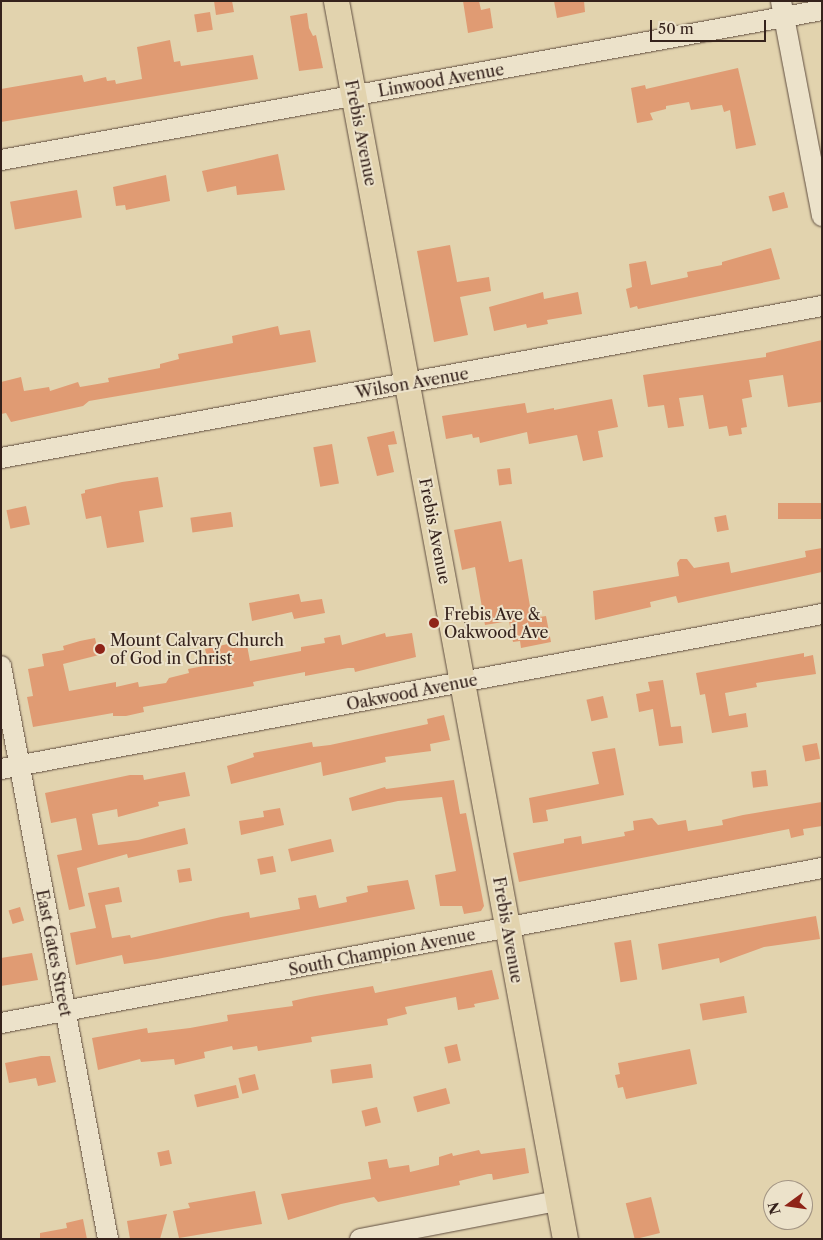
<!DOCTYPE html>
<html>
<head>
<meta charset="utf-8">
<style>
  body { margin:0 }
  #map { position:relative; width:823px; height:1240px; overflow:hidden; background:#e2d3ae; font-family:"Libre Caslon Text",serif }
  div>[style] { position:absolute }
  .building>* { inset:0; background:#e09b73; transform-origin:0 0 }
  .roads { filter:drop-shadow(0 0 1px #604e40) drop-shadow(0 0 1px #604e40) }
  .minor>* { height:20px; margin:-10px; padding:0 10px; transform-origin:10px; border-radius:10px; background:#ece2ca }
  .major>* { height:25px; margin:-12.5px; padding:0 12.5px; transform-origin:12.5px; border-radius:12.5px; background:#e2d3ae }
  .dots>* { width:14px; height:14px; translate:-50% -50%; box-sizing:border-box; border:2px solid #ece2ca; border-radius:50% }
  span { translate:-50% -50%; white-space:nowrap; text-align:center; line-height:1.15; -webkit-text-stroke:4px #ece2ca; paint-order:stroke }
  .street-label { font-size:16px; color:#35221c }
  .poi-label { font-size:16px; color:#35221c }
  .left { translate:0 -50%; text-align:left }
  .frame { position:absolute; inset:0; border:2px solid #35221c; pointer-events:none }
  .north { position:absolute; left:763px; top:1180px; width:50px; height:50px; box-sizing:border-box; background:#ece2ca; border:1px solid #a39584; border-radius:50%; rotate:256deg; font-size:14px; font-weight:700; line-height:20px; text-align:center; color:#35221c }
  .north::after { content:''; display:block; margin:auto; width:18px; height:22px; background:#8f2418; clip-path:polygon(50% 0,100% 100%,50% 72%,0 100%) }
  .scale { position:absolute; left:650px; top:20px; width:116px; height:22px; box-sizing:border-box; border:2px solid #35221c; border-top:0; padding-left:6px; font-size:15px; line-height:18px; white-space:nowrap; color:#35221c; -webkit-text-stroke:4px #ece2ca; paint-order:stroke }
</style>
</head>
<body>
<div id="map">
  <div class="building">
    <i style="clip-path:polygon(214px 1px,232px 1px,234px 12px,216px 15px)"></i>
    <i style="clip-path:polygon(463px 1px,479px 1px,481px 10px,490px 8px,493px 28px,468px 33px)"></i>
    <i style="clip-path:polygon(554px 1px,584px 1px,585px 12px,557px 18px)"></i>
    <i style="left:210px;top:12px;width:18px;height:16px;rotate:81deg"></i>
    <i style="clip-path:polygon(307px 13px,309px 28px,313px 36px,316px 35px,323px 68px,299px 71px,290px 16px)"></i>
    <i style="clip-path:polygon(170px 40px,174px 62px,180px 61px,181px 66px,253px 55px,258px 79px,1px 122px,1px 89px,82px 75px,84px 82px,106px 77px,107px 81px,115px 80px,116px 84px,142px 79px,137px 47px)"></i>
    <i style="clip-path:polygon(738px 68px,756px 145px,736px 149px,730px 110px,724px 112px,722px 105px,691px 110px,689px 102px,666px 106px,666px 109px,650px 113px,653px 120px,637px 123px,631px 88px,645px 85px,646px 89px)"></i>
    <i style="clip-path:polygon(278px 154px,285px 190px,237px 195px,236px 186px,207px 192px,202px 171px)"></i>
    <i style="clip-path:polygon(166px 175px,170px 201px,126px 210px,125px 205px,116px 206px,113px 187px)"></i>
    <i style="left:77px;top:190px;width:28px;height:68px;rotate:80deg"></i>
    <i style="left:784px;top:192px;width:16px;height:16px;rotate:75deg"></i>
    <i style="clip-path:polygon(450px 245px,457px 282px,489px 277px,491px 291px,460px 297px,468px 335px,434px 342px,417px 251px)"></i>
    <i style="clip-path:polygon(771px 248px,780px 279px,638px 309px,637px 306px,630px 308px,626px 289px,632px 287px,629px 264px,646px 261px,651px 285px,688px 277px,687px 272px,722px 265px,722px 262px)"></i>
    <i style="clip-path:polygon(543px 292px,544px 299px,578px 292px,582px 314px,547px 320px,548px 324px,527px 328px,526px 324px,494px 331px,489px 307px)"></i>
    <i style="clip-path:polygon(278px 326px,280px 335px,310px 330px,316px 362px,89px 401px,83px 406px,11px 422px,6px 413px,1px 414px,1px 382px,21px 377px,24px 391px,49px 387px,50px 391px,78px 382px,80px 387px,109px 382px,108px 378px,160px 368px,160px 364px,179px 359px,178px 354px,233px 343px,232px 336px)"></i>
    <i style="clip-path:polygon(822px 340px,822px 402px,788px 407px,783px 375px,749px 380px,752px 397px,742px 399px,747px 427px,741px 428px,742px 434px,729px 436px,727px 426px,709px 429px,703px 395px,679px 398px,684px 426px,668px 428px,664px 405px,648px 407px,643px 375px,766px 357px,766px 353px)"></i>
    <i style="clip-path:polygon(612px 399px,618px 427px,598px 431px,603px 457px,583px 461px,577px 435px,529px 444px,527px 432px,480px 443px,479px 437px,473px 438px,472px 434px,446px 439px,442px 416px,525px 403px,527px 413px,554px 408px,554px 410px)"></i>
    <i style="clip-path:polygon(394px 431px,397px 444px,388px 445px,394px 472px,377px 476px,367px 437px)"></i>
    <i style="left:332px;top:444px;width:40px;height:19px;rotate:80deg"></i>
    <i style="left:510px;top:468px;width:16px;height:13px;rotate:83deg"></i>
    <i style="clip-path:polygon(158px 477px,163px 507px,139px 511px,144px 542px,107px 548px,101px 516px,86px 519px,81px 494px,85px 493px,85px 490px,122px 482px)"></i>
    <i style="left:822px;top:503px;width:16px;height:44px;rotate:90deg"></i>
    <i style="left:26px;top:506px;width:19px;height:20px;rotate:78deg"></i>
    <i style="left:231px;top:512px;width:15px;height:41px;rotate:82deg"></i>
    <i style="left:726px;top:515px;width:15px;height:12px;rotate:79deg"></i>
    <i style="clip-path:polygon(501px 521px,509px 562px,522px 559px,532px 618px,546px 616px,551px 642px,521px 648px,520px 641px,513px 642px,509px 621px,485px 625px,475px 567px,462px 570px,454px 530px)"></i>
    <i style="clip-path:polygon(822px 548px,822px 572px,678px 603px,676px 596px,650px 602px,651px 607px,595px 620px,593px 591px,679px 576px,677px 563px,680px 559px,687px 559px,694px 568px,729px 562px,731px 573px,806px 557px,805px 551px)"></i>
    <i style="clip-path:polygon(299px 594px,301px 602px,322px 599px,325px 613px,294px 619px,292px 612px,252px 621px,249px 603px)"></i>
    <i style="clip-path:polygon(385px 633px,386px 637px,412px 633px,416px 657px,355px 672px,354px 668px,348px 668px,305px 676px,305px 672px,253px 682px,254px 686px,143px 707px,144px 712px,126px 716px,113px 716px,113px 713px,33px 727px,27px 697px,33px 696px,28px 669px,44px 666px,42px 654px,64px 650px,63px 646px,80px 641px,95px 638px,99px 655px,63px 664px,69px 691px,116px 682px,116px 687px,138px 682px,139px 687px,166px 683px,169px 678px,189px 673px,188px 669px,209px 665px,205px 649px,246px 640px,250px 661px,301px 651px,301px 647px,325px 643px,324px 638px,340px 635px,342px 645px)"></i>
    <i style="clip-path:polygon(804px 653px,804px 657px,813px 655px,816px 674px,756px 683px,757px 687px,725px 693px,729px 716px,746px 713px,748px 727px,712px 733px,705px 694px,700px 695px,696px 673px)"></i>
    <i style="clip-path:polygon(663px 680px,671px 727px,681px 726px,683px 743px,659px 746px,653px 709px,639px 712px,636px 694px,650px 691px,648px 682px)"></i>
    <i style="left:603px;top:696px;width:22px;height:17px;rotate:77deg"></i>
    <i style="clip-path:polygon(444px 715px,450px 740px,430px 744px,431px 751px,385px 757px,386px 762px,323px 776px,321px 762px,231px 784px,227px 766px,254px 757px,253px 753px,312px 742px,313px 747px,330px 745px,428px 724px,427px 719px)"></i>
    <i style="left:817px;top:743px;width:16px;height:15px;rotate:79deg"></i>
    <i style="clip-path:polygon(615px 748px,624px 795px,546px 810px,548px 821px,533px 823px,529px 798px,599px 784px,592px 752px)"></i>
    <i style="left:766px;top:770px;width:16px;height:15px;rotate:83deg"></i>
    <i style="clip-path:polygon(185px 772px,190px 796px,158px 802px,159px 806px,118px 817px,117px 809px,92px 814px,98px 845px,138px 840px,185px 828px,188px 844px,128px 858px,127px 854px,77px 868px,85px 906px,69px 910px,57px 855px,82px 850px,76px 818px,51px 823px,45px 793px,130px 775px,143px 775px,144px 780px)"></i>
    <i style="clip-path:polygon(454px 780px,460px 814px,466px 813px,484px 906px,481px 911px,464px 914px,462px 906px,440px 906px,435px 875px,456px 871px,442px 797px,398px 801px,352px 811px,349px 798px,385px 787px,386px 789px)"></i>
    <i style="clip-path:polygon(822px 802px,822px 826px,803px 829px,804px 835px,791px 838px,789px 829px,519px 882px,513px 853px,564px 843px,564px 839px,581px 836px,582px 844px,625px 836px,624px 832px,634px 830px,633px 821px,652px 818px,658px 825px,686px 820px,688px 831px,723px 825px,722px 820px,743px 815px)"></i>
    <i style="clip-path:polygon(280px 808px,284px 825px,241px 835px,239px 821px,264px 817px,263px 811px)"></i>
    <i style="left:331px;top:839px;width:13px;height:44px;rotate:77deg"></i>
    <i style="left:273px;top:856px;width:16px;height:16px;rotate:79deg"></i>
    <i style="left:190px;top:868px;width:13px;height:13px;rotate:81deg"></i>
    <i style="clip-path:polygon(408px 880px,415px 909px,157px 959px,124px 964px,122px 955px,76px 965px,70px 933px,96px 928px,88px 893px,119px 887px,122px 902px,105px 905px,112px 938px,130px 935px,131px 938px,221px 917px,249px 912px,250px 918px,300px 909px,298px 898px,316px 895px,319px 908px,347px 902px,346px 897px,368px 892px,367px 886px)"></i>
    <i style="left:20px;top:907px;width:14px;height:12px;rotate:73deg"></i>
    <i style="clip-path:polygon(816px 916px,820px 939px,764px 947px,720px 963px,719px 958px,662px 970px,658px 944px)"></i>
    <i style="left:631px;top:940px;width:40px;height:17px;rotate:81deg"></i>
    <i style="clip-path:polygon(32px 953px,38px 980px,1px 986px,1px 958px)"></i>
    <i style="clip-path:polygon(492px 970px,499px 999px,474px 1004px,475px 1007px,458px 1010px,456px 997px,405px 1007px,407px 1014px,387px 1019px,388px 1025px,311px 1037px,312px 1042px,258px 1051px,257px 1046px,233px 1050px,232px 1046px,204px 1052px,205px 1058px,175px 1065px,174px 1059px,141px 1062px,140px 1059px,98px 1070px,92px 1038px,147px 1028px,148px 1033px,190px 1028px,228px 1021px,227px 1015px,293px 1006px,292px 1001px,310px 997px,373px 986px,375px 993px)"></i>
    <i style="left:744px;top:996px;width:17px;height:45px;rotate:80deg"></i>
    <i style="left:457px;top:1044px;width:17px;height:13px;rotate:77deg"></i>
    <i style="clip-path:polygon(690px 1049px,697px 1084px,626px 1099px,623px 1087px,618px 1088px,615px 1075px,620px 1074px,618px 1063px)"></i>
    <i style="clip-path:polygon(41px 1056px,50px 1056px,56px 1082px,38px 1086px,36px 1078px,9px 1083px,5px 1063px)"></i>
    <i style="left:371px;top:1064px;width:14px;height:41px;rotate:82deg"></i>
    <i style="left:255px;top:1074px;width:16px;height:17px;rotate:76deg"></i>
    <i style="left:236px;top:1085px;width:13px;height:43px;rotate:77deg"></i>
    <i style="left:446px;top:1088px;width:16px;height:34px;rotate:75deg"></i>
    <i style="left:377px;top:1107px;width:16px;height:16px;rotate:76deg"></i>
    <i style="clip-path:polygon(525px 1148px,529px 1173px,493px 1180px,492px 1174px,488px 1174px,459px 1181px,460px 1185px,393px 1199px,378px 1202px,374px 1197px,341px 1204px,288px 1220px,281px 1194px,371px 1179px,368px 1162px,387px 1159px,389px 1168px,409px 1165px,410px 1172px,439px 1165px,439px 1157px,452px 1153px,453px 1156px,479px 1150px,481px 1154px)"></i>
    <i style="left:169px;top:1150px;width:14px;height:12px;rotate:78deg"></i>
    <i style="clip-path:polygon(255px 1191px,262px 1224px,179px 1238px,173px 1211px,190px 1208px,188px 1203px)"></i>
    <i style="left:651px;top:1197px;width:37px;height:26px;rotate:76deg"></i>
    <i style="clip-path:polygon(167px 1214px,160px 1239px,130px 1239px,127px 1221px)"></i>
    <i style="clip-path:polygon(83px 1219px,87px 1239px,40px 1239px,40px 1233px,67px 1228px,66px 1223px)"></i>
  </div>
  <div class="roads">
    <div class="minor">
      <i style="left:781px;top:1px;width:219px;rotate:79.2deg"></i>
      <i style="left:1px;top:160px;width:835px;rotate:-10.35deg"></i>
      <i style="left:1px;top:458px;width:835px;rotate:-10.49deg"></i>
      <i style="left:1px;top:666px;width:583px;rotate:79.42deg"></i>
      <i style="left:1px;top:769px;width:836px;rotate:-10.69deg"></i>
      <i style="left:1px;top:1023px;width:836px;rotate:-10.69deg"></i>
      <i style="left:360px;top:1239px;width:202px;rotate:-10.9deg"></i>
    </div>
    <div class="major">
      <i style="left:336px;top:1px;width:1259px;rotate:79.52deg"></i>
    </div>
  </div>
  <div class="dots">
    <i style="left:434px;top:623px;background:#8f2418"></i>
    <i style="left:100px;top:649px;background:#8f2418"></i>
  </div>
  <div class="street-label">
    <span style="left:441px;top:80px;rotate:-10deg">Linwood Avenue</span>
    <span style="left:361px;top:133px;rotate:79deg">Frebis Avenue</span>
    <span style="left:412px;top:383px;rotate:-10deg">Wilson Avenue</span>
    <span style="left:435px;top:531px;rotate:79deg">Frebis Avenue</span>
    <span style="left:412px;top:692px;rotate:-11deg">Oakwood Avenue</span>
    <span style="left:508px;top:930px;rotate:80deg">Frebis Avenue</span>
    <span style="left:382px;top:952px;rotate:-11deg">South Champion Avenue</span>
    <span style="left:54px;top:953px;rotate:79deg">East Gates Street</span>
  </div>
  <div class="poi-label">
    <span class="left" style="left:444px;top:623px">Frebis Ave &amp;<br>Oakwood Ave</span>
    <span class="left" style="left:110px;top:649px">Mount Calvary Church<br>of God in Christ</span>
  </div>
  <div class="frame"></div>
  <div class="north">N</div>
  <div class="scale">50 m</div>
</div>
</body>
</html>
